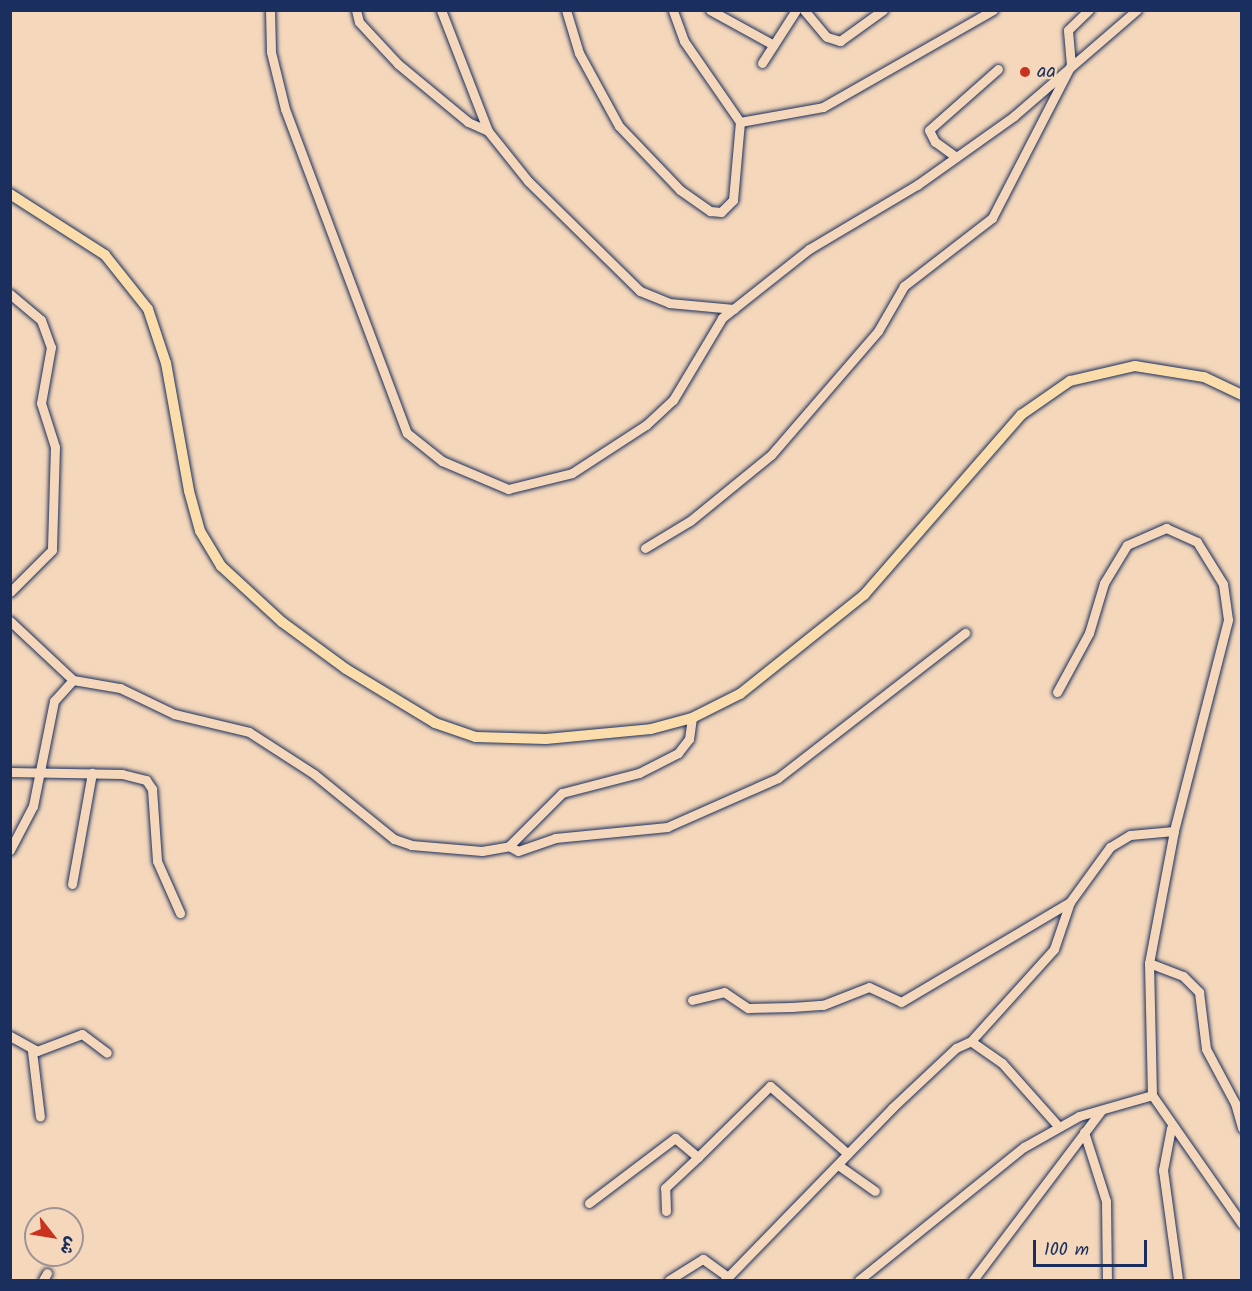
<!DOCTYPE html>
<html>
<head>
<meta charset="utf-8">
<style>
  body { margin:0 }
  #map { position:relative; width:1252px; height:1291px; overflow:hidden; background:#f5d8bb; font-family:Kalam,"Playpen Sans Arabic",sans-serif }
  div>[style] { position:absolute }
  .roads { filter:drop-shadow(0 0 2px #1b2f5e) drop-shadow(0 0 2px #1b2f5e) }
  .minor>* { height:9px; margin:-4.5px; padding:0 4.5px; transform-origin:4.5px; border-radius:4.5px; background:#f5d8bb }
  .major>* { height:10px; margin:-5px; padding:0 5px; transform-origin:5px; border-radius:5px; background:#fbddab }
  .dots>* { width:16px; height:16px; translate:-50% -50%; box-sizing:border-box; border:3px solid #f5d8bb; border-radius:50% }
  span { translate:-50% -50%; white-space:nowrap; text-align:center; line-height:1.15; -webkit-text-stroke:4.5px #f5d8bb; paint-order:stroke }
  .poi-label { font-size:20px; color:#1b2f5e }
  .left { translate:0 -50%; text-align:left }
  .frame { position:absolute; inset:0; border:12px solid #1b2f5e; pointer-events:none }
  .north { position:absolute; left:24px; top:1207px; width:60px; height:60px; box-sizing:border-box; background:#f5d8bb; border:2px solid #9e9496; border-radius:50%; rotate:121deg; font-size:16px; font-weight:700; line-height:24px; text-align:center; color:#1b2f5e }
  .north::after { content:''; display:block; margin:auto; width:21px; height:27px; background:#c8321e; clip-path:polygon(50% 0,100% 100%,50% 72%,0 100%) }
  .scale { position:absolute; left:1033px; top:1240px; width:114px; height:27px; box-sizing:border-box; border:3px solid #1b2f5e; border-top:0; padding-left:8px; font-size:18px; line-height:21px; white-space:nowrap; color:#1b2f5e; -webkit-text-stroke:4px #f5d8bb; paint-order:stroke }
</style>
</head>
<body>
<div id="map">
  <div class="roads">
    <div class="minor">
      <i style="left:270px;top:10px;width:42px;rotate:88.6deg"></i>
      <i style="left:271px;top:52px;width:59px;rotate:76.2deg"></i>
      <i style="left:285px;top:109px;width:346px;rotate:69.4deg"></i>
      <i style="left:407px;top:433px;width:45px;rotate:38.7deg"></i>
      <i style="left:442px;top:461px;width:72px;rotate:23deg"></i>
      <i style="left:508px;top:489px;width:66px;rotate:-14deg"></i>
      <i style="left:572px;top:473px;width:88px;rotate:-33deg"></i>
      <i style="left:646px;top:425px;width:37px;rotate:-43deg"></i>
      <i style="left:673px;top:400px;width:96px;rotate:-59.1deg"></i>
      <i style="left:722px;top:318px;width:111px;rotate:-38.4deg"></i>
      <i style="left:809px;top:249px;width:126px;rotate:-30.7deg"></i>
      <i style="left:917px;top:185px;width:119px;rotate:-35.4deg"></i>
      <i style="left:1014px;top:116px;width:162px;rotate:-40.8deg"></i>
      <i style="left:356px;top:10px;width:12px;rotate:76deg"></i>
      <i style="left:359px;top:22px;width:57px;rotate:47.1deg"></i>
      <i style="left:398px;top:64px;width:91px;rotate:39.6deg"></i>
      <i style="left:468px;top:122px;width:22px;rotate:24deg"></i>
      <i style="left:488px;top:131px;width:64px;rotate:51.3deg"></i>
      <i style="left:528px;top:181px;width:157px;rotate:44.5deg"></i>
      <i style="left:640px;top:291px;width:31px;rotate:22deg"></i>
      <i style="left:669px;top:303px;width:65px;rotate:5.3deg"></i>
      <i style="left:441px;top:10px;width:130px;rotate:68.8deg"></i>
      <i style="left:566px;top:10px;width:45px;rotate:73.2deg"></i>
      <i style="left:579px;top:53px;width:83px;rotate:61.3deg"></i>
      <i style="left:619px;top:126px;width:88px;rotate:46.4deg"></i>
      <i style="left:680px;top:190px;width:37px;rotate:35deg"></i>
      <i style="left:710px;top:211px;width:11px;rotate:5deg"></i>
      <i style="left:721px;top:212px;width:17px;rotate:-45deg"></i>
      <i style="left:733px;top:200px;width:78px;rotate:-84.9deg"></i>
      <i style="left:740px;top:122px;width:98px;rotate:-124.7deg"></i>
      <i style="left:684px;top:41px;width:33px;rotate:-110deg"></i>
      <i style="left:710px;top:10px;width:68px;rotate:28.8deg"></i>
      <i style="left:804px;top:10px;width:35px;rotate:50deg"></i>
      <i style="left:827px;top:37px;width:14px;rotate:17deg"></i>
      <i style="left:840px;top:41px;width:53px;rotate:-35.8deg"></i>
      <i style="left:762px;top:63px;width:63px;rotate:-57.3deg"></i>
      <i style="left:740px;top:122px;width:84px;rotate:-10.2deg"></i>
      <i style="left:823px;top:107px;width:196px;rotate:-29.7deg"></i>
      <i style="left:956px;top:157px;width:26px;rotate:-144deg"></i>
      <i style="left:935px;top:142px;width:13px;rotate:-117deg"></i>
      <i style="left:929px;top:130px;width:92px;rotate:-41.5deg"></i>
      <i style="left:10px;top:294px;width:40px;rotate:40deg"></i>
      <i style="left:41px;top:320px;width:29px;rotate:70deg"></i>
      <i style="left:51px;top:347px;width:57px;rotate:100.1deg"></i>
      <i style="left:41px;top:403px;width:46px;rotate:72.3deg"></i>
      <i style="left:55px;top:447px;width:103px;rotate:91.7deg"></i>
      <i style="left:52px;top:550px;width:59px;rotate:135deg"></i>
      <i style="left:645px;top:548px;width:52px;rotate:-31deg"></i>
      <i style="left:690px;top:521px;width:104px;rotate:-39.2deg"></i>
      <i style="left:771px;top:455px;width:164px;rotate:-49.2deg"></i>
      <i style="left:878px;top:331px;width:52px;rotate:-60deg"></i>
      <i style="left:904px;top:286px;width:111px;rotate:-37.7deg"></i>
      <i style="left:992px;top:218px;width:172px;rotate:-62.7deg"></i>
      <i style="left:1071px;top:65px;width:35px;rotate:-95deg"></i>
      <i style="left:1068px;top:30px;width:29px;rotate:-44deg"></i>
      <i style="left:10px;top:621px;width:86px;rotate:43.1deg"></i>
      <i style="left:73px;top:680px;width:48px;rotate:9.7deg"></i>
      <i style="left:120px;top:688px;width:60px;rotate:25.7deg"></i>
      <i style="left:174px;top:714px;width:77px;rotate:13.5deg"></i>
      <i style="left:249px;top:732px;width:77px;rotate:32.9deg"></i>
      <i style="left:314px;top:774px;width:103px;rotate:39.1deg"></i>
      <i style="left:394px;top:839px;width:18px;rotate:19deg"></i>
      <i style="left:411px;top:845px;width:71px;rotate:4.8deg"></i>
      <i style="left:482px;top:851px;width:27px;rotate:-10deg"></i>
      <i style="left:509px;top:846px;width:75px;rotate:-45deg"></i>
      <i style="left:562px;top:793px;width:80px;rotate:-14.6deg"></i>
      <i style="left:639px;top:773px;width:44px;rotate:-27.1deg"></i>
      <i style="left:678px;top:753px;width:18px;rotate:-52deg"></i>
      <i style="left:689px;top:739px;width:21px;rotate:-82deg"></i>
      <i style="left:1057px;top:692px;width:67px;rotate:-61.5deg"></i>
      <i style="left:1089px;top:633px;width:52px;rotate:-73.3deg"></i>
      <i style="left:1104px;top:583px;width:44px;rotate:-58.8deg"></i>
      <i style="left:1127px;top:545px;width:43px;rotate:-23.6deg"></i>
      <i style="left:1166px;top:528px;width:34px;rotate:24deg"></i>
      <i style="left:1197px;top:542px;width:49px;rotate:58.2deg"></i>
      <i style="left:1223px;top:584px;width:36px;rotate:82deg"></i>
      <i style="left:1228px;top:620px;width:218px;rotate:104.4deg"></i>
      <i style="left:10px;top:772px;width:112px;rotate:1deg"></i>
      <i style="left:122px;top:774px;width:25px;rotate:14deg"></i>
      <i style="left:146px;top:780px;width:11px;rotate:56deg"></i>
      <i style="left:152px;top:789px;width:72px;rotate:86deg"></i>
      <i style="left:157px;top:861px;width:57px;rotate:66.1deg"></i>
      <i style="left:509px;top:846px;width:10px;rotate:29deg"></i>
      <i style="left:518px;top:851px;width:39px;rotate:-19deg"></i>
      <i style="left:555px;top:838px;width:113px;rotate:-5.6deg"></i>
      <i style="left:667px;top:827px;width:121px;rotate:-23.8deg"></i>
      <i style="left:778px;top:778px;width:237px;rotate:-37.8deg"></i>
      <i style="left:10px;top:850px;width:50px;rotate:-62.4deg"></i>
      <i style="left:33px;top:806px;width:107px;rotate:-78.7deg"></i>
      <i style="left:54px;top:701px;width:28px;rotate:-48deg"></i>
      <i style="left:72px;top:884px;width:113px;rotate:-79.8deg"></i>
      <i style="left:692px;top:1000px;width:33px;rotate:-14deg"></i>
      <i style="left:724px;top:992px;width:29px;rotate:34deg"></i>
      <i style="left:748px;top:1008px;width:44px;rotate:-1.3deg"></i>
      <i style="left:792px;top:1007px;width:31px;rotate:-4deg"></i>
      <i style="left:823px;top:1005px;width:49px;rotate:-21.4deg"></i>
      <i style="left:869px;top:987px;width:35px;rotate:25deg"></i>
      <i style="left:901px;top:1002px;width:196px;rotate:-30.6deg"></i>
      <i style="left:10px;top:1036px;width:31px;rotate:29deg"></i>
      <i style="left:37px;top:1051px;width:48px;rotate:-20.7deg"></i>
      <i style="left:82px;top:1034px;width:31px;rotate:37deg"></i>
      <i style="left:32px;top:1051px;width:66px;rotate:83.1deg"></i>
      <i style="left:1152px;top:1095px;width:157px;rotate:55.1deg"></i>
      <i style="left:1059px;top:1127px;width:86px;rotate:-131.7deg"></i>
      <i style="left:1002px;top:1063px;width:38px;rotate:-145deg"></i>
      <i style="left:971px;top:1041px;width:124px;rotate:-47.9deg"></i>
      <i style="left:1054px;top:949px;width:50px;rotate:-71.2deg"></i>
      <i style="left:1070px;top:902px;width:68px;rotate:-54deg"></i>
      <i style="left:1110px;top:847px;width:23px;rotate:-31deg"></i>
      <i style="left:1130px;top:835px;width:44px;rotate:-5.2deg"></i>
      <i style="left:1174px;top:831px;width:134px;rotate:100.7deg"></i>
      <i style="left:1171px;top:1128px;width:43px;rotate:100.8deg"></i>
      <i style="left:1163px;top:1170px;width:111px;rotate:82.2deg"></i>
      <i style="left:1084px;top:1132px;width:72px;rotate:72.3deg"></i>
      <i style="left:1106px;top:1201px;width:79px;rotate:89.3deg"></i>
      <i style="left:838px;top:1165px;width:45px;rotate:35.1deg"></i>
      <i style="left:589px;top:1203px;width:108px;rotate:-37.1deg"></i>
      <i style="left:675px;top:1138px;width:30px;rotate:40deg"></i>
      <i style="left:698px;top:1157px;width:101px;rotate:-44.6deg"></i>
      <i style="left:770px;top:1086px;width:103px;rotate:41.1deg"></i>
      <i style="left:666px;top:1211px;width:23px;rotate:-92deg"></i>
      <i style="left:665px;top:1188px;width:45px;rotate:-43.2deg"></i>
      <i style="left:43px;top:1280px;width:8px;rotate:-60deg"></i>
      <i style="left:669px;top:1280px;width:40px;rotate:-32deg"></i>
      <i style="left:703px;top:1259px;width:31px;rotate:36deg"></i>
      <i style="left:725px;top:1280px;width:240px;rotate:-45.8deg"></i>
      <i style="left:892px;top:1108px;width:88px;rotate:-43.2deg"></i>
      <i style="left:956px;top:1048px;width:17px;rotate:-25deg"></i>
      <i style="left:859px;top:1280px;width:212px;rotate:-38.9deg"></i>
      <i style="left:1024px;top:1147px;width:63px;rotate:-29.4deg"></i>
      <i style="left:1079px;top:1116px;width:76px;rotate:-16deg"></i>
      <i style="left:1152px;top:1095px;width:132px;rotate:-91.3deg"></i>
      <i style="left:1149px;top:963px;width:36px;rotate:21deg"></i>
      <i style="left:1183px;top:976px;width:23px;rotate:45deg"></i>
      <i style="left:1199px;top:992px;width:57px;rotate:83deg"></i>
      <i style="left:1206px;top:1049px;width:61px;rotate:61.8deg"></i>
      <i style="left:1235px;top:1103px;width:26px;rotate:74deg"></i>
      <i style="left:973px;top:1280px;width:212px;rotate:-52.9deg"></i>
    </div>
    <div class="major">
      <i style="left:10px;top:194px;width:113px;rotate:32.7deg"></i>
      <i style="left:105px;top:255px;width:69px;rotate:51.5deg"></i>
      <i style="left:148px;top:309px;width:57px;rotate:71.6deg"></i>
      <i style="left:166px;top:363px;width:130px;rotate:79.8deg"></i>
      <i style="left:189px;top:491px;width:41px;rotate:74.6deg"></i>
      <i style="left:200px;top:531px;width:41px;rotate:59deg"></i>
      <i style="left:221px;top:566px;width:83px;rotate:42.6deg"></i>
      <i style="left:282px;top:622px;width:79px;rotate:36.3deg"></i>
      <i style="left:346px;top:669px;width:104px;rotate:31.2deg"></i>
      <i style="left:435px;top:723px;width:43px;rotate:18.9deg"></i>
      <i style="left:476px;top:737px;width:70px;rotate:1.6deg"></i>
      <i style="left:546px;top:739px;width:105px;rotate:-5.4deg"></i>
      <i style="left:651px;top:729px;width:42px;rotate:-15deg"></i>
      <i style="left:692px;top:718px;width:54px;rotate:-26.6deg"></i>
      <i style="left:740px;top:694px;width:159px;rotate:-38.6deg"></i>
      <i style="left:864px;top:595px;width:239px;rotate:-48.9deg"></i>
      <i style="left:1021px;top:415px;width:60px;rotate:-34.8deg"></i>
      <i style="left:1070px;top:381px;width:67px;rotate:-13deg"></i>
      <i style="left:1135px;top:366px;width:70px;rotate:9.1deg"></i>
      <i style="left:1204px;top:377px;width:42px;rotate:25.3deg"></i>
    </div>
  </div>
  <div class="dots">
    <i style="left:1025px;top:72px;background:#c8321e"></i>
  </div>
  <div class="poi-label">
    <span class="left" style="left:1037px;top:72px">aa</span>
  </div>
  <div class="frame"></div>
  <div class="north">ش</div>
  <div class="scale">100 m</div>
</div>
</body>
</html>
